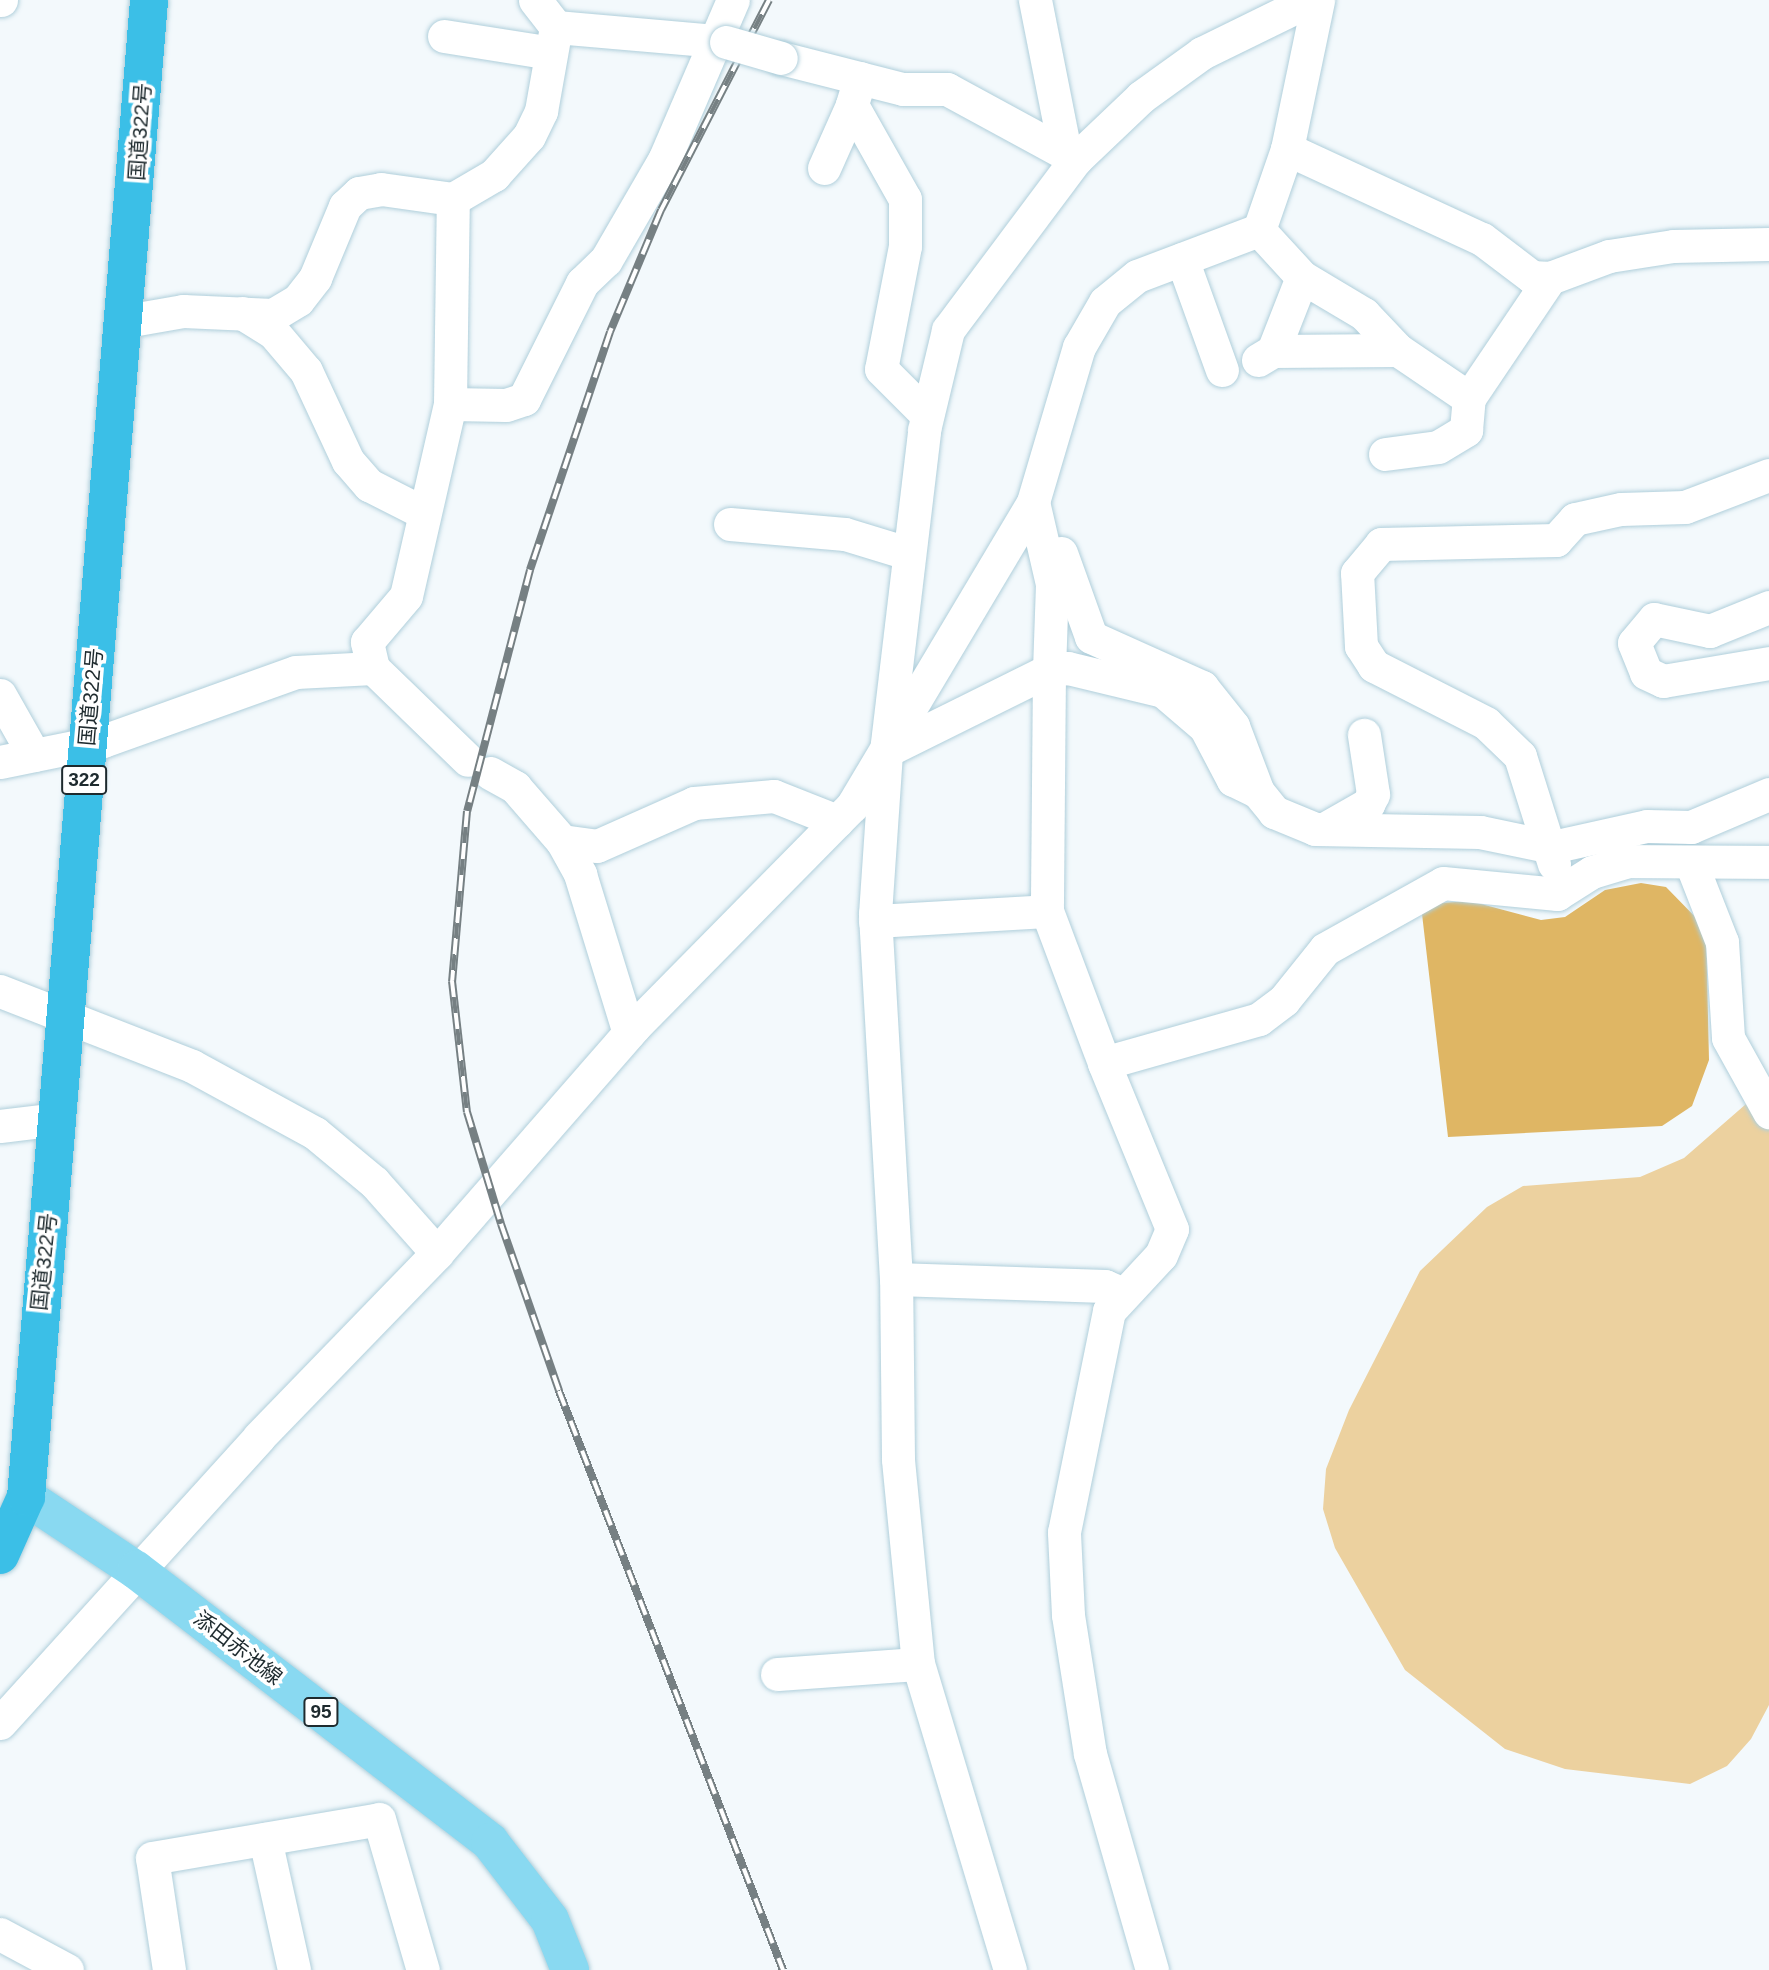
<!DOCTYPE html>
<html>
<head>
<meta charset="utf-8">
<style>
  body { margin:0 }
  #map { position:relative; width:1769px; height:1970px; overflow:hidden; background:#f3f9fc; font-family:Helvetica,"Noto Sans JP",sans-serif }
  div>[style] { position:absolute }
  .green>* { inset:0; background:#ecd19f }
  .water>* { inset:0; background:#dfb664 }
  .roads { filter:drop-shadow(0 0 2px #b0cfdb) drop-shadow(0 0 2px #b0cfdb) }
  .minor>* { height:33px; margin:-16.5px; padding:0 16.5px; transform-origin:16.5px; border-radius:16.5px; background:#fff }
  .major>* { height:38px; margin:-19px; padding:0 19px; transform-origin:19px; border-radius:19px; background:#89d9f1 }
  .highway>* { height:38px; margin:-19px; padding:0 19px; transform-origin:19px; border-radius:19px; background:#3bbfe7 }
  .rail>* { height:8px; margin-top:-4px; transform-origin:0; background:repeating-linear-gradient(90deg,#fff 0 16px,#768083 0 32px); box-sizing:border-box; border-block:2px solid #768083 }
  .bridges { filter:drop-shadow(0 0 2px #b0cfdb) drop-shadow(0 0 2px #b0cfdb) }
  .minor-bridge>* { height:33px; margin:-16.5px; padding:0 16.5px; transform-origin:16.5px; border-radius:16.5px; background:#fff }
  span { translate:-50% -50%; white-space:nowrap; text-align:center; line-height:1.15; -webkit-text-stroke:7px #fff; paint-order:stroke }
  .shield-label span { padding:2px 5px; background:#fff; border:2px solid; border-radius:5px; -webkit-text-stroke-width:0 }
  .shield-label { font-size:19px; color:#1e2a2e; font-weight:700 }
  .street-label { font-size:21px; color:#1e2a2e }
</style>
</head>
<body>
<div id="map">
  <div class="green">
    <i style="clip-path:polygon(1769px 1084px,1769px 1705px,1751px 1739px,1727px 1766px,1690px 1784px,1565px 1769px,1505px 1749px,1405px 1670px,1335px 1548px,1323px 1509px,1326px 1469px,1349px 1410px,1420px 1271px,1487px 1207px,1523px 1186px,1640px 1177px,1684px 1158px)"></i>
  </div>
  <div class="water">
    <i style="clip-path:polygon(1641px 883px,1666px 887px,1706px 928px,1709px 1060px,1692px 1106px,1662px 1126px,1448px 1137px,1422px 914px,1441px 903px,1470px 901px,1541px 920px,1565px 917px,1605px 890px)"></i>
  </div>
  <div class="roads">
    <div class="minor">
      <i style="left:0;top:0;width:1px"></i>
      <i style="left:535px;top:0;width:34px;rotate:52deg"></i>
      <i style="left:556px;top:27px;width:171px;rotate:5deg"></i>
      <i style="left:1035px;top:0;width:155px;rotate:78.8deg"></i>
      <i style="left:444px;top:36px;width:108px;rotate:9deg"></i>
      <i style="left:781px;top:58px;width:126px;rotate:14.3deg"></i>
      <i style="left:903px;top:89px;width:44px"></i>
      <i style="left:947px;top:89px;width:147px;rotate:28.5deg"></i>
      <i style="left:860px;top:78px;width:28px;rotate:107deg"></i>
      <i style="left:852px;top:105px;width:108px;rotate:60.6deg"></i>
      <i style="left:905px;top:199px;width:47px;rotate:90deg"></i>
      <i style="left:905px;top:246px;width:125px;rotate:101deg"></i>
      <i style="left:881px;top:369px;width:65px;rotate:45deg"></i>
      <i style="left:1287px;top:149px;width:215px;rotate:24.8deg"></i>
      <i style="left:1482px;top:239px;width:63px;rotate:37.2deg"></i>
      <i style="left:1532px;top:277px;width:18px;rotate:3deg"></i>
      <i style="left:1550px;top:278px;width:63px;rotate:-20.4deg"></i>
      <i style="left:1609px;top:256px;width:65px;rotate:-8.9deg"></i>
      <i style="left:1673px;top:246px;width:96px;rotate:-1.2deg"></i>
      <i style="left:824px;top:168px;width:69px;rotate:-66deg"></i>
      <i style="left:1182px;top:259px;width:118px;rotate:70.2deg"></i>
      <i style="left:1302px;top:277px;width:72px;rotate:30.8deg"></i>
      <i style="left:1364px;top:314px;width:50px;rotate:46.6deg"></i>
      <i style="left:242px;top:313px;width:36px;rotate:32deg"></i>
      <i style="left:273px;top:332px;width:51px;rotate:49.8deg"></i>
      <i style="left:306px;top:371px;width:99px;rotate:65deg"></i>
      <i style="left:348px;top:461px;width:32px;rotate:49deg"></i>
      <i style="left:369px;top:485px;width:57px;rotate:27deg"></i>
      <i style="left:126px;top:321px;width:58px;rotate:-10deg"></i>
      <i style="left:183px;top:311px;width:90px;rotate:2.5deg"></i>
      <i style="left:273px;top:315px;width:29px;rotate:-31deg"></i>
      <i style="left:298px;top:300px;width:28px;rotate:-52deg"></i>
      <i style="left:315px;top:278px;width:78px;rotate:-67.4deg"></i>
      <i style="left:345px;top:206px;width:19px;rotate:-43deg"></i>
      <i style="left:359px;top:193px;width:22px;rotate:-10deg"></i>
      <i style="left:381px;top:189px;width:73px;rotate:7.9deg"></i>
      <i style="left:1273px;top:351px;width:125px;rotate:-0.5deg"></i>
      <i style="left:1398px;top:350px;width:86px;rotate:34.1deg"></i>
      <i style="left:1258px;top:360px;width:17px;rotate:-31deg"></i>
      <i style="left:1273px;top:351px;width:79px;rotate:-68.6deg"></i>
      <i style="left:1302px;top:277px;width:64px;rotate:-132.5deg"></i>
      <i style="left:450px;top:404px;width:56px;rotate:1deg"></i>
      <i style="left:506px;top:405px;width:19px;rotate:-18deg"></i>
      <i style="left:524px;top:399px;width:130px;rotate:-63.4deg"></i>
      <i style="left:582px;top:283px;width:33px;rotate:-44deg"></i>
      <i style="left:606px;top:260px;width:116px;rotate:-59.9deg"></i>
      <i style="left:664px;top:160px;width:174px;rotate:-66.7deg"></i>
      <i style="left:1385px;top:454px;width:53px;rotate:-7.5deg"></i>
      <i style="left:1438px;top:447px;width:33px;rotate:-31deg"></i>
      <i style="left:1466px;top:430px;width:32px;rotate:-85deg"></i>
      <i style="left:1469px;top:398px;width:145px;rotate:-56deg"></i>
      <i style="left:730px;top:524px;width:115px;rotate:5deg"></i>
      <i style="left:845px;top:534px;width:65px;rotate:17deg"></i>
      <i style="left:1061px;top:553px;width:89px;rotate:70.3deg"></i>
      <i style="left:1091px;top:637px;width:122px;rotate:24.2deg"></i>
      <i style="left:1202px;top:687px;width:50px;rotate:51.5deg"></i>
      <i style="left:1233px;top:726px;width:71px;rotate:69.3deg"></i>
      <i style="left:1258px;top:792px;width:26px;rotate:51deg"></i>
      <i style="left:1274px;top:812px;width:44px;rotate:22.5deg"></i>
      <i style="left:1315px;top:829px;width:165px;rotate:1deg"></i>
      <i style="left:1480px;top:832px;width:74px;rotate:11.8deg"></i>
      <i style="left:1552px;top:847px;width:97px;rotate:-12.5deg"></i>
      <i style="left:1647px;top:826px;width:44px;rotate:1.3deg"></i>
      <i style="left:1691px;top:827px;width:85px;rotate:-22.9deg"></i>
      <i style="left:1769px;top:607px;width:64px;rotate:157.9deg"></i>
      <i style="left:1710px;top:631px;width:57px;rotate:-167.9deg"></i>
      <i style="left:1654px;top:619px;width:31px;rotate:130deg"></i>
      <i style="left:1634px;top:643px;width:32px;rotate:68deg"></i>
      <i style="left:1646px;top:673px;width:19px;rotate:25deg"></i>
      <i style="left:1663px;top:681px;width:108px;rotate:-9.6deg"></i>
      <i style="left:373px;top:668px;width:132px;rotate:44.1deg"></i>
      <i style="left:0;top:695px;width:69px;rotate:60.5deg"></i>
      <i style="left:886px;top:751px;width:182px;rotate:-26.4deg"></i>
      <i style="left:1049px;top:670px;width:241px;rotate:90.5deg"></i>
      <i style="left:1047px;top:911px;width:162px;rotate:69.4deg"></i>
      <i style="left:0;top:762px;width:105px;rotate:-11.5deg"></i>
      <i style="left:103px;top:741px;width:205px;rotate:-19.7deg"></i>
      <i style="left:296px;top:672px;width:77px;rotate:-3deg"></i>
      <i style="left:373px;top:668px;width:27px;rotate:-103deg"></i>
      <i style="left:367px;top:642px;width:60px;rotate:-49.7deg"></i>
      <i style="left:406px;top:596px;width:197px;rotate:-77.1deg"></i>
      <i style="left:450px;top:404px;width:205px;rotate:-89.2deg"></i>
      <i style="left:453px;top:199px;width:48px;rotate:-30.3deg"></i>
      <i style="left:494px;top:175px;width:52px;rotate:-48.1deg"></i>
      <i style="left:529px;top:136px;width:28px;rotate:-64deg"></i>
      <i style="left:541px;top:111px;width:85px;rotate:-79.9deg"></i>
      <i style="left:490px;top:773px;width:29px;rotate:29deg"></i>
      <i style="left:515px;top:787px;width:72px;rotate:49deg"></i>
      <i style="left:562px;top:841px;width:38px;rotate:61deg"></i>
      <i style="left:580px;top:874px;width:166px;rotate:72.9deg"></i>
      <i style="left:1258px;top:792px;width:28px;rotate:-154deg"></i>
      <i style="left:1233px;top:780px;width:60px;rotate:-117.8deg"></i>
      <i style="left:1205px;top:727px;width:55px;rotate:-139.4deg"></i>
      <i style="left:1163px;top:691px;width:98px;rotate:-166.4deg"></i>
      <i style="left:1068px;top:668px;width:19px;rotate:174deg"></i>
      <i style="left:1049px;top:670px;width:86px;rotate:-88deg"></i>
      <i style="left:1052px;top:584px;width:84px;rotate:-103deg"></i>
      <i style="left:1033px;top:502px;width:162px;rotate:-73.5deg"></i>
      <i style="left:1079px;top:347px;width:52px;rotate:-60deg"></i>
      <i style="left:1105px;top:302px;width:41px;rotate:-39.1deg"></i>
      <i style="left:1137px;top:276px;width:130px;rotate:-20.7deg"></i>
      <i style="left:1259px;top:230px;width:86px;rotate:-70.9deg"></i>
      <i style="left:1287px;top:149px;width:152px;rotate:-78.2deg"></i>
      <i style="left:1324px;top:829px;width:51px;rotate:-29.6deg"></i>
      <i style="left:1368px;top:804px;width:11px;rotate:-63deg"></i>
      <i style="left:1373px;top:794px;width:60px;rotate:-98.7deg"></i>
      <i style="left:562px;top:841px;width:35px;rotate:8deg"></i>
      <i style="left:597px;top:846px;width:106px;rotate:-23.9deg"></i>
      <i style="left:694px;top:803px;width:80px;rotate:-5deg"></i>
      <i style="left:774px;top:796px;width:68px;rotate:21.6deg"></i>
      <i style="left:1691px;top:863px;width:85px;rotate:68.6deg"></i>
      <i style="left:1722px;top:942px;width:96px;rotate:86.4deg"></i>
      <i style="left:1728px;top:1038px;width:85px;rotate:61deg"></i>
      <i style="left:1554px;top:864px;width:113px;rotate:-107.5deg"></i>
      <i style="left:1520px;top:756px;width:47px;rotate:-135.9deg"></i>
      <i style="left:1486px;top:723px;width:126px;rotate:-153deg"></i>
      <i style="left:1374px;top:666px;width:24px;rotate:-123deg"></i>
      <i style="left:1361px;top:646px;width:73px;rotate:-93.1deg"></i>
      <i style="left:1357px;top:573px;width:38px;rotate:-50deg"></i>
      <i style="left:1381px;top:544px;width:175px;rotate:-1.3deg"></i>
      <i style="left:1556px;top:540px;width:28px;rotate:-48deg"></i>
      <i style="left:1575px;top:519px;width:47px;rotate:-12.3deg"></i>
      <i style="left:1621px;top:509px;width:64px;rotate:-1.8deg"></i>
      <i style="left:1685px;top:507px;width:90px;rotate:-20.9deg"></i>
      <i style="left:875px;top:921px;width:172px;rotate:-3.3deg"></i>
      <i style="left:0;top:991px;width:206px;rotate:21.3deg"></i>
      <i style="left:192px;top:1066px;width:140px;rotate:28.6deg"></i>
      <i style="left:315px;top:1133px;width:77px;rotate:39.7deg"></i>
      <i style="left:374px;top:1182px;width:95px;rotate:48.4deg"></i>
      <i style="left:0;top:1126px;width:57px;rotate:-7deg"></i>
      <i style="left:896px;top:1279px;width:209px;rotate:1.9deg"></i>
      <i style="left:1105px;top:1286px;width:17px;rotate:24deg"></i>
      <i style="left:777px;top:1674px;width:141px;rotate:-4.1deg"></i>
      <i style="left:0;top:1723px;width:386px;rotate:-47.8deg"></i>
      <i style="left:259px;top:1437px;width:256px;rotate:-45.9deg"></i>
      <i style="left:437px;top:1253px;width:300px;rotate:-48.9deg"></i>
      <i style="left:634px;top:1027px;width:310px;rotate:-45.4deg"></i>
      <i style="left:852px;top:806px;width:354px;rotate:-59.2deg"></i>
      <i style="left:265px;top:1839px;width:134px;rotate:77.5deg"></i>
      <i style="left:0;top:1934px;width:76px;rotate:28.2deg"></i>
      <i style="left:169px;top:1970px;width:113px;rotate:-98.6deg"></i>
      <i style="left:152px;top:1858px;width:230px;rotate:-9.7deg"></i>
      <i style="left:379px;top:1819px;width:157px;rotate:73.8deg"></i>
      <i style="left:1010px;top:1970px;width:320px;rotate:-106.7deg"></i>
      <i style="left:918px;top:1664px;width:206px;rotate:-95.6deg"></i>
      <i style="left:898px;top:1459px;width:180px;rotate:-90.6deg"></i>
      <i style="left:896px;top:1279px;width:366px;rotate:-93.3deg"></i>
      <i style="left:875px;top:914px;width:163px;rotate:-86.1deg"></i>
      <i style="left:886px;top:751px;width:323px;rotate:-83.2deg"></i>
      <i style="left:924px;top:430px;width:103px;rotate:-76.5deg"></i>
      <i style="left:948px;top:330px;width:214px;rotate:-53.2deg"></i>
      <i style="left:1076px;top:159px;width:90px;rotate:-43.6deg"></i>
      <i style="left:1141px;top:97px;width:75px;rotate:-35.8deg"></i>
      <i style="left:1202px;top:53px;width:120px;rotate:-26.1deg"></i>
      <i style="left:1152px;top:1970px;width:225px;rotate:-106deg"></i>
      <i style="left:1090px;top:1754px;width:141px;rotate:-99deg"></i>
      <i style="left:1068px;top:1615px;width:83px;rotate:-92.8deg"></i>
      <i style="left:1064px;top:1532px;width:226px;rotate:-78.5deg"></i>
      <i style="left:1109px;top:1311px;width:76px;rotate:-47.1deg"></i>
      <i style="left:1161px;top:1255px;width:28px;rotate:-67deg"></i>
      <i style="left:1172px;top:1229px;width:179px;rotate:-112.3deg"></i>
      <i style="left:1104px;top:1063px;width:161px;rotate:-15.8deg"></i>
      <i style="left:1259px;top:1019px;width:31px;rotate:-37deg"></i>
      <i style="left:1284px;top:1000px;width:65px;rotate:-51.2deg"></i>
      <i style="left:1325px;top:949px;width:135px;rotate:-29.2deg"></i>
      <i style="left:1443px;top:883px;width:115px;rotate:5.5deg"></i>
      <i style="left:1557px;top:894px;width:41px;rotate:-32.2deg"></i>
      <i style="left:1592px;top:872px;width:39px;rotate:-17deg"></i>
      <i style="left:1629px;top:861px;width:140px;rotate:0.4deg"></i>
    </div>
    <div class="major">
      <i style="left:26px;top:1497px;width:132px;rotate:33.6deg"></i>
      <i style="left:136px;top:1570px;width:446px;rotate:37.5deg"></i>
      <i style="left:490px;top:1842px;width:98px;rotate:52.4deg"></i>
      <i style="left:550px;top:1920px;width:54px;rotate:68.2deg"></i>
    </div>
    <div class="highway">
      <i style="left:0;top:1555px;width:64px;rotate:-65.9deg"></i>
      <i style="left:26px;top:1497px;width:1502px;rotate:-85.3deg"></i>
    </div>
  </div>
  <div class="rail">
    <i style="left:769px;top:0;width:236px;rotate:117.2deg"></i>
    <i style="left:661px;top:210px;width:132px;rotate:112.7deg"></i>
    <i style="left:610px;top:332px;width:251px;rotate:108.6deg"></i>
    <i style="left:530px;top:570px;width:249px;rotate:104.6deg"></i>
    <i style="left:467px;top:811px;width:171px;rotate:95deg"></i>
    <i style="left:452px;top:981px;width:132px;rotate:83.5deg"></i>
    <i style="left:467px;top:1112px;width:117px;rotate:73.1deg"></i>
    <i style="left:501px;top:1224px;width:177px;rotate:70.8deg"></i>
    <i style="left:559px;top:1391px;width:621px;rotate:68.85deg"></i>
  </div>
  <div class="bridges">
    <div class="minor-bridge">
      <i style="left:726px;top:42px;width:57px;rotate:16.2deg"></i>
    </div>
  </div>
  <div class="shield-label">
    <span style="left:84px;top:780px">322</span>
    <span style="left:321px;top:1712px">95</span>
  </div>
  <div class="street-label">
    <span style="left:140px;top:132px;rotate:-86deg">国道322号</span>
    <span style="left:91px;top:697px;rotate:-85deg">国道322号</span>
    <span style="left:44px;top:1262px;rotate:-84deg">国道322号</span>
    <span style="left:238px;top:1648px;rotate:38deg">添田赤池線</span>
  </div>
</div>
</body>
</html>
